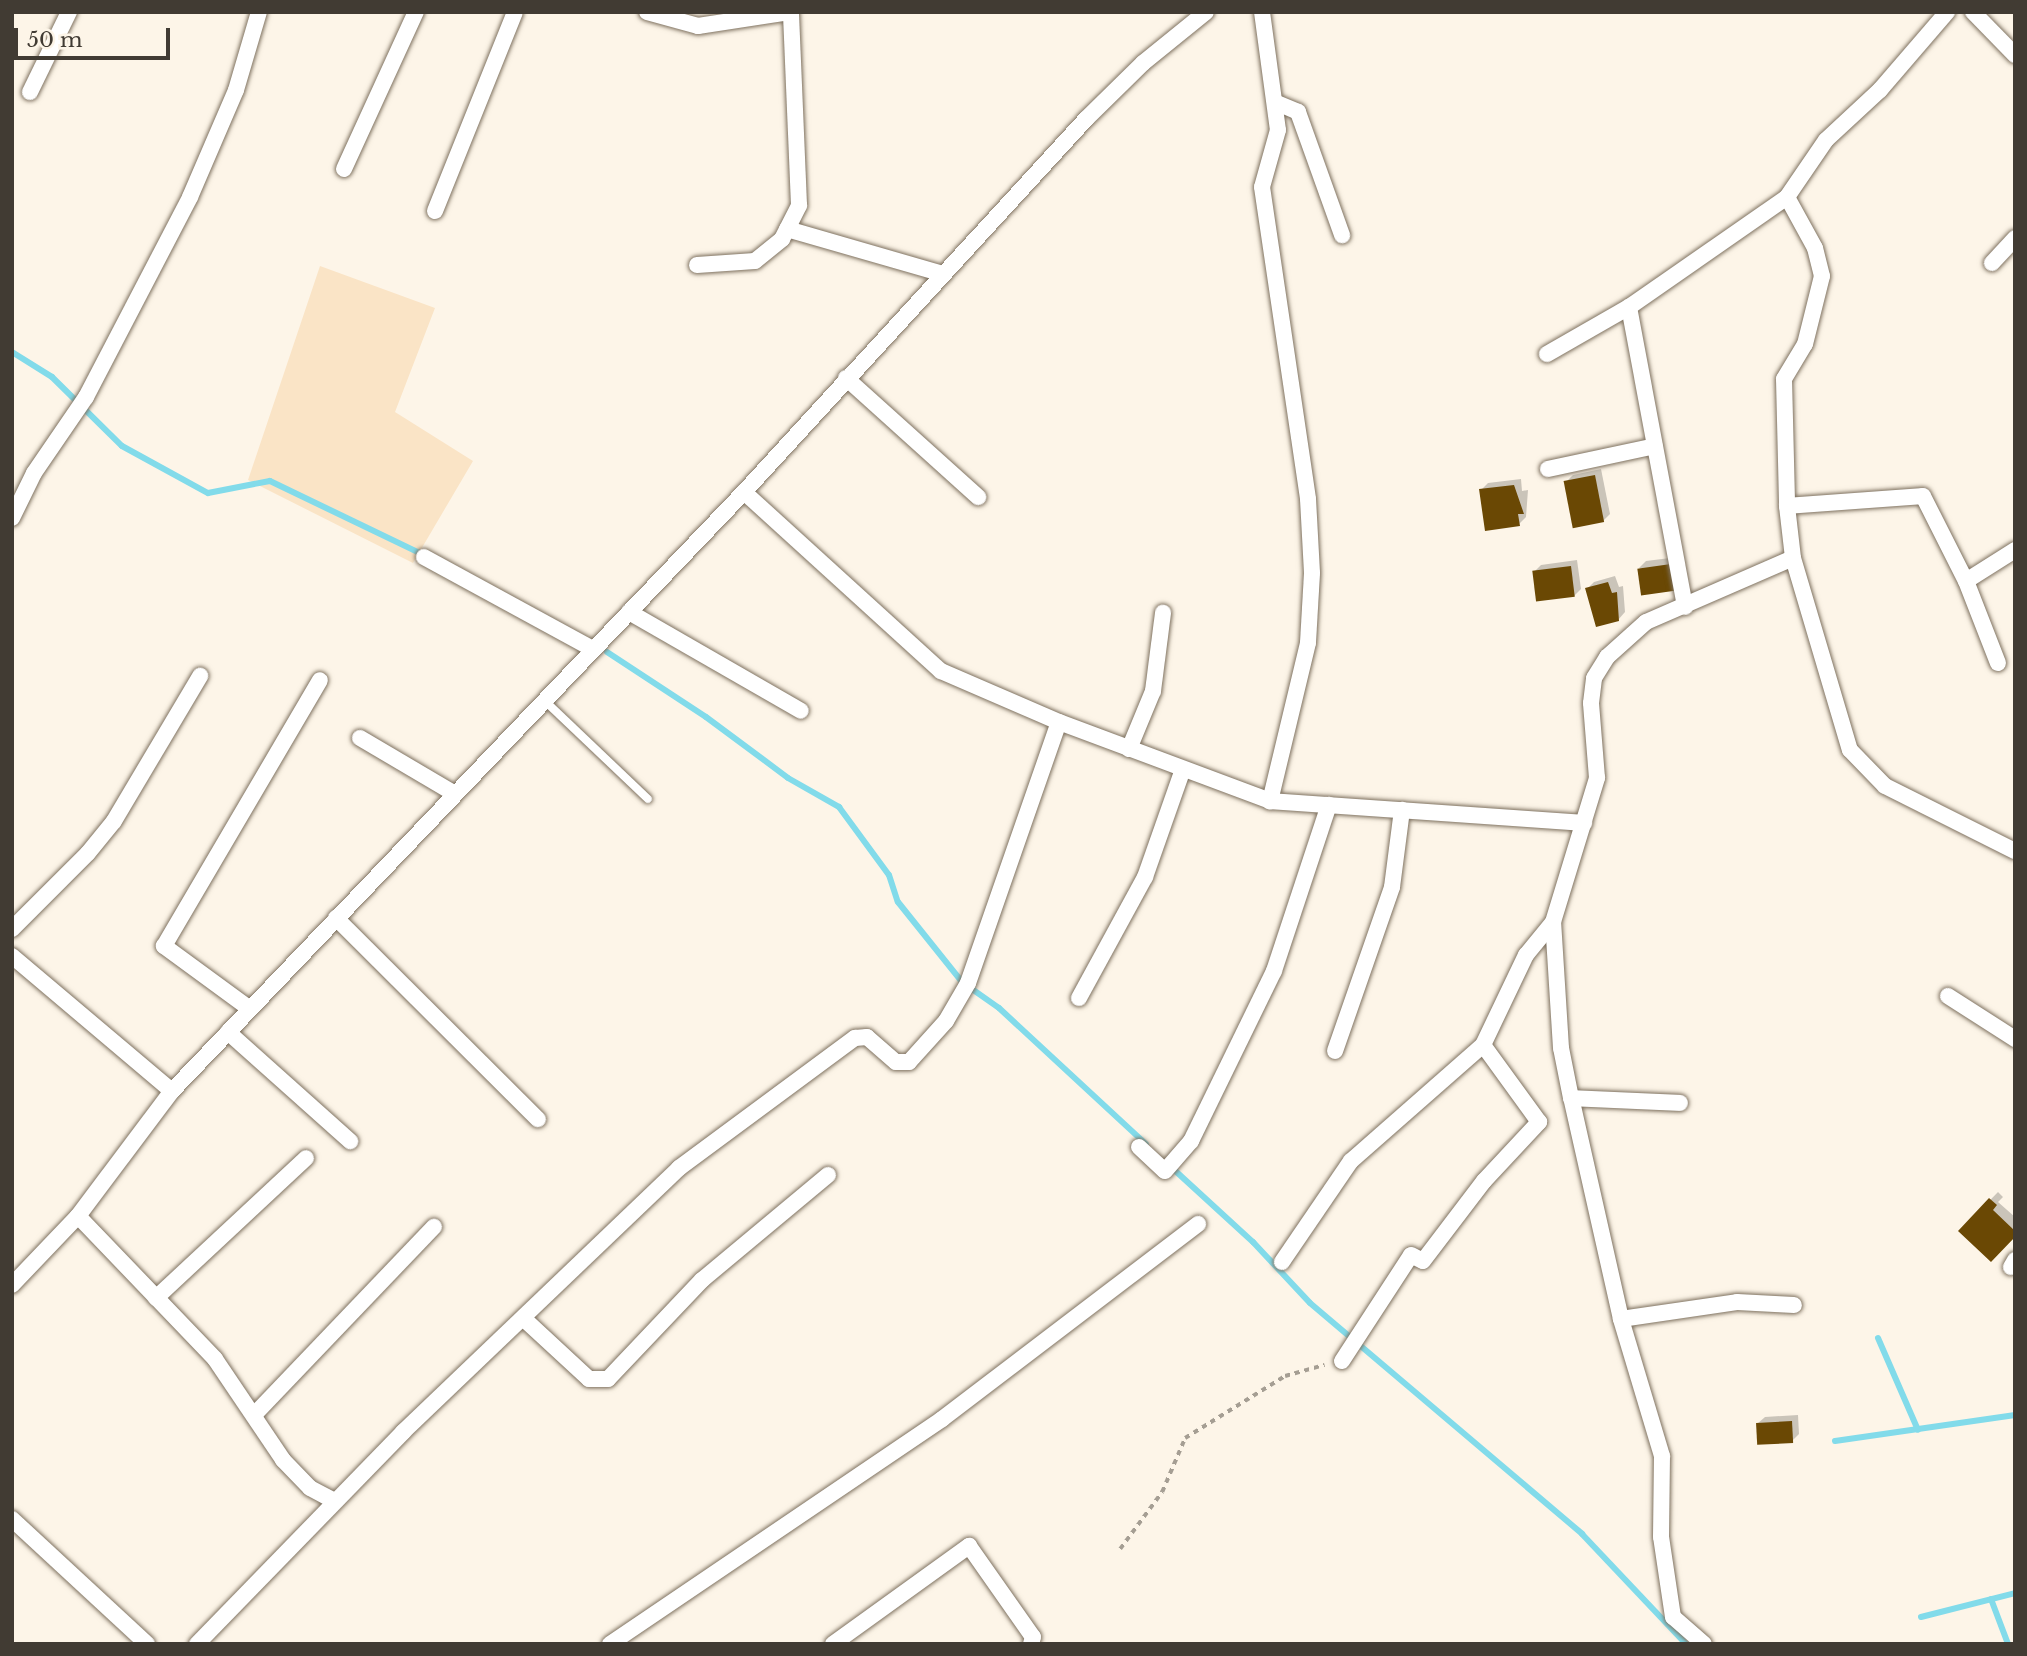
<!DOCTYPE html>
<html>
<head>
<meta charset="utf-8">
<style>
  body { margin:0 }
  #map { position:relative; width:2027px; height:1656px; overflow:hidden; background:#fdf5e8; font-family:"Libre Baskerville",serif }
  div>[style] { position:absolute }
  .green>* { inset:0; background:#fae4c6 }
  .shadow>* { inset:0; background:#0003 }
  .stream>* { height:6px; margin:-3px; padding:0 3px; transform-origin:3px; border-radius:3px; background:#82dbea }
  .building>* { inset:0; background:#6a4804; transform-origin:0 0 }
  .path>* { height:3.5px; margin-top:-1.75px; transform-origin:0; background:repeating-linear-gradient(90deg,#a59e93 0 5px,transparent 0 10px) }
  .roads { filter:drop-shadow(0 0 2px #7e715f) drop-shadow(0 0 2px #7e715f) }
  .lane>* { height:8px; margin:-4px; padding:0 4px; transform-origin:4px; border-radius:4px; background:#fff }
  .street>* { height:16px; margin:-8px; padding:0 8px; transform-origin:8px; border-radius:8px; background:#fff }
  span { translate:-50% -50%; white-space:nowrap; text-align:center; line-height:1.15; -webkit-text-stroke:7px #fdf5e8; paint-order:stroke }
  .frame { position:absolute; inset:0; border:14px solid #413b33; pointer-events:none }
  .scale { position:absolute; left:14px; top:28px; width:156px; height:32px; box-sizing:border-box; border:4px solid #413b33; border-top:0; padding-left:9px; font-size:21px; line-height:24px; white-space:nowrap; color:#413b33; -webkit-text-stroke:5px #fdf5e8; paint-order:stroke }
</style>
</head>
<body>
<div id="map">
  <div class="green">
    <i style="clip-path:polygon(320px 266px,435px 308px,395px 412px,473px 461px,413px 563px,248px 480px)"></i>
  </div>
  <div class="shadow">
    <i style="clip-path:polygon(1601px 469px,1610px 514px,1603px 521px,1566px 482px,1573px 475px)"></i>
    <i style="clip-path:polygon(1521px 479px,1522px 491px,1528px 490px,1526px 517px,1519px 524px,1481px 490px,1488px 483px)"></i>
    <i style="clip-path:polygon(1678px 557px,1674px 590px,1639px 568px,1646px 561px)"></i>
    <i style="clip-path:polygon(1577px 560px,1581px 589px,1574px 596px,1534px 572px,1541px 565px)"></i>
    <i style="clip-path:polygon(1615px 576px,1619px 587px,1623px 586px,1625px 612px,1618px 620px,1587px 589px,1594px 582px)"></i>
    <i style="clip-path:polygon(1998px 1192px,2003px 1197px,1998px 1202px,2015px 1217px,2015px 1235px,1960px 1231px)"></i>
    <i style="clip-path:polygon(1798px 1415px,1799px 1434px,1792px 1441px,1757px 1424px,1765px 1417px)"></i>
  </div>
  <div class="stream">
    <i style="left:12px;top:352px;width:47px;rotate:32deg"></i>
    <i style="left:52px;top:377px;width:98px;rotate:44.6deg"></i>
    <i style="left:122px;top:446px;width:98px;rotate:28.7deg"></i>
    <i style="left:208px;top:493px;width:63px;rotate:-11deg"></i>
    <i style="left:270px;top:481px;width:171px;rotate:25.7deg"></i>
    <i style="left:607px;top:652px;width:118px;rotate:33.3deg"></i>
    <i style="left:706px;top:717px;width:102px;rotate:36.6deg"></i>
    <i style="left:788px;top:778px;width:59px;rotate:29.6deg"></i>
    <i style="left:839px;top:807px;width:84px;rotate:53.7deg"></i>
    <i style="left:889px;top:875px;width:28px;rotate:72deg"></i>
    <i style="left:898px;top:902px;width:102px;rotate:51.3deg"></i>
    <i style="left:962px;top:982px;width:45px;rotate:35.1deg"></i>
    <i style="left:999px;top:1008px;width:200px;rotate:42.8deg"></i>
    <i style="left:1170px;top:1166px;width:113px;rotate:42.5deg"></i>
    <i style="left:1253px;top:1242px;width:83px;rotate:46.9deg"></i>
    <i style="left:1310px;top:1303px;width:357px;rotate:40.3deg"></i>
    <i style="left:1582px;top:1534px;width:151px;rotate:46.6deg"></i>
    <i style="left:1878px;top:1338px;width:100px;rotate:66.5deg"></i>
    <i style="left:1835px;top:1441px;width:182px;rotate:-8.2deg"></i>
    <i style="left:1991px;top:1599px;width:48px;rotate:69.3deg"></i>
    <i style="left:1921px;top:1617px;width:97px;rotate:-14.3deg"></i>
  </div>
  <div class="building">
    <i style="left:1595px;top:475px;width:48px;height:32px;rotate:79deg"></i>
    <i style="clip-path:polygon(1514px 485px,1524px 514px,1518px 514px,1520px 526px,1485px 531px,1479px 489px)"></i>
    <i style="left:1671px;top:564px;width:27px;height:34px;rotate:82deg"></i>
    <i style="left:1571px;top:566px;width:31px;height:39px;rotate:83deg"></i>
    <i style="clip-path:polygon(1608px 582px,1612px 593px,1617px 592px,1619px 621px,1596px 627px,1585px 588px)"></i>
    <i style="clip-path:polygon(1989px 1198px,1997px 1205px,1993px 1210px,2015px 1231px,2015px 1237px,1991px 1262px,1958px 1231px)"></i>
    <i style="left:1792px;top:1421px;width:22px;height:36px;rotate:87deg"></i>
  </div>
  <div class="path">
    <i style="left:1120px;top:1549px;width:71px;rotate:-53.6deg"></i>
    <i style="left:1162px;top:1492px;width:59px;rotate:-66.9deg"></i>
    <i style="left:1185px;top:1438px;width:118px;rotate:-31.8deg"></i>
    <i style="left:1285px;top:1376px;width:41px;rotate:-15.8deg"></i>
  </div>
  <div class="roads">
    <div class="lane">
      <i style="left:545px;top:701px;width:142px;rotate:43.6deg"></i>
    </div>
    <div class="street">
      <i style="left:647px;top:12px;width:53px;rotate:15.4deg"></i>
      <i style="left:698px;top:26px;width:94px;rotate:-8.6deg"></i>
      <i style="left:1262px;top:12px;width:119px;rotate:82.3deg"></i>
      <i style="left:1278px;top:130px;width:59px;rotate:105.7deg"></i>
      <i style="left:1262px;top:187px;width:315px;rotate:81.6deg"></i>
      <i style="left:1308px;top:499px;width:74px;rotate:86.9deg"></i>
      <i style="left:1312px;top:573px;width:70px;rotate:93.3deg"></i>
      <i style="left:1308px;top:643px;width:163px;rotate:103.5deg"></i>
      <i style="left:1973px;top:12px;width:60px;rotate:45.7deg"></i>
      <i style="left:30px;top:92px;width:89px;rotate:-64deg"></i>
      <i style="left:1277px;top:103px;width:23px;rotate:23deg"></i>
      <i style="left:1298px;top:112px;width:131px;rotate:70.3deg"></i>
      <i style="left:344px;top:169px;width:173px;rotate:-65.4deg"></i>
      <i style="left:1787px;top:197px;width:58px;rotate:61.2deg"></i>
      <i style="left:1815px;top:248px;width:29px;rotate:76deg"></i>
      <i style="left:1822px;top:276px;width:70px;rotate:104deg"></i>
      <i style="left:1805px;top:344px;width:41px;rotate:121deg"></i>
      <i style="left:1784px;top:379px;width:127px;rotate:88.6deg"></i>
      <i style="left:1787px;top:506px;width:52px;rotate:83.4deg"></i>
      <i style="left:1793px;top:558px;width:200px;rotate:73.5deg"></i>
      <i style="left:1850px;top:750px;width:50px;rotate:45.8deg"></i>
      <i style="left:1885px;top:786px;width:145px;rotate:26.6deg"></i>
      <i style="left:435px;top:211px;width:214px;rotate:-68.1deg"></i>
      <i style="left:787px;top:229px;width:162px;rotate:16.1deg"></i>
      <i style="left:1992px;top:263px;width:34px;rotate:-47deg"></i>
      <i style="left:697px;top:265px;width:58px;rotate:-3.9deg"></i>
      <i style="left:755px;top:261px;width:35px;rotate:-39deg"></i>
      <i style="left:782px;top:239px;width:38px;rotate:-63deg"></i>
      <i style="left:799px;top:205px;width:192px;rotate:-92.4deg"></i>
      <i style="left:1629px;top:307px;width:305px;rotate:79.4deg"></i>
      <i style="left:1547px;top:354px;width:95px;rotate:-29.8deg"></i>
      <i style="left:1629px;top:307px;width:193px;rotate:-34.8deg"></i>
      <i style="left:1787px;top:197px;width:69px;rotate:-55.6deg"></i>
      <i style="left:1826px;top:140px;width:74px;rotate:-42.8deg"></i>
      <i style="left:1880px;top:90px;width:103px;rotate:-49.3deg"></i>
      <i style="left:846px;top:378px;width:178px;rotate:42deg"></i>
      <i style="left:1548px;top:469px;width:109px;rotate:-12.1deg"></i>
      <i style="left:744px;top:492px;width:266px;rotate:42.3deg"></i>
      <i style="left:941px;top:671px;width:129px;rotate:23.4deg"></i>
      <i style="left:1059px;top:722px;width:225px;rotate:20.5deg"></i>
      <i style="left:1270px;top:801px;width:315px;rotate:4deg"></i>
      <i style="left:1787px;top:506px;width:136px;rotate:-4.2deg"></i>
      <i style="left:1923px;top:496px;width:95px;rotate:63.2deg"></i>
      <i style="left:1966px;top:581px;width:88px;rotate:68.7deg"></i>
      <i style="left:12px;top:518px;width:50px;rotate:-63.9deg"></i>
      <i style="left:34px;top:473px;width:92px;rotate:-55.6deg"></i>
      <i style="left:86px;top:397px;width:225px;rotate:-62.5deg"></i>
      <i style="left:190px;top:197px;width:116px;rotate:-66.7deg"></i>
      <i style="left:236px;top:90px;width:81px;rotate:-73.6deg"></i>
      <i style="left:424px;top:557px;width:192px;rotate:28.6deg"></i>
      <i style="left:1966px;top:581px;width:58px;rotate:-32.3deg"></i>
      <i style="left:629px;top:612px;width:198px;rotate:29.9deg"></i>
      <i style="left:360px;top:738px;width:110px;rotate:30.5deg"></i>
      <i style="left:1129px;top:749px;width:63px;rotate:-67.5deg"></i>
      <i style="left:1153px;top:691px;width:79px;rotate:-82.7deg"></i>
      <i style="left:336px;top:918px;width:285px;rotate:44.9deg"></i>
      <i style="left:12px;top:929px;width:107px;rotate:-45deg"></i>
      <i style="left:88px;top:853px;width:41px;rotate:-50.9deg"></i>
      <i style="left:114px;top:821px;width:169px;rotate:-59.3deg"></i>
      <i style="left:12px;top:956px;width:209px;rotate:40.2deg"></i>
      <i style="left:1948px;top:996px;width:80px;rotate:32.7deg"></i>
      <i style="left:1079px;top:998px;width:138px;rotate:-61.4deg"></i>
      <i style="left:1145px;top:877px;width:114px;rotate:-70.6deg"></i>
      <i style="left:250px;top:1009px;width:107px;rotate:-143.8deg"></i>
      <i style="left:164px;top:946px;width:308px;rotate:-59.6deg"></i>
      <i style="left:228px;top:1032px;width:164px;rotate:41.8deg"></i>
      <i style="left:1335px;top:1051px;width:174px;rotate:-70.8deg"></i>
      <i style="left:1392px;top:887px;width:78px;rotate:-82.6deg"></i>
      <i style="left:1571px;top:1098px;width:109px;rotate:2.6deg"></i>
      <i style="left:1139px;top:1147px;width:35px;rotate:43deg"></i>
      <i style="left:1165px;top:1171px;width:40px;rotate:-49deg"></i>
      <i style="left:1191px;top:1141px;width:189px;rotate:-64deg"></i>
      <i style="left:1274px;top:971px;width:175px;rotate:-71.7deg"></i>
      <i style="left:78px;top:1216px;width:198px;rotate:46.2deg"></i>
      <i style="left:215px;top:1359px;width:122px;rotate:56deg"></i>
      <i style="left:283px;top:1460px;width:39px;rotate:46deg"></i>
      <i style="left:310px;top:1488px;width:27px;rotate:28deg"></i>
      <i style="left:1282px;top:1262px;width:122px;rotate:-55.7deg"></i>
      <i style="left:1351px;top:1161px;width:176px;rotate:-41.3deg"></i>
      <i style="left:1483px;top:1045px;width:100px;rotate:-64.5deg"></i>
      <i style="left:1526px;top:955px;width:43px;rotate:-50.7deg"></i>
      <i style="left:2011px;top:1267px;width:8px;rotate:-60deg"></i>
      <i style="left:12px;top:1285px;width:95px;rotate:-46.3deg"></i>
      <i style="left:78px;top:1216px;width:156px;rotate:-53.1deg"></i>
      <i style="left:172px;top:1091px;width:828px;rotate:-46.32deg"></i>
      <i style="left:744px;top:492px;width:506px;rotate:-47.48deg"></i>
      <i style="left:1086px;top:119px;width:80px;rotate:-44.5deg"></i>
      <i style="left:1143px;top:63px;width:81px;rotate:-39deg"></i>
      <i style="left:156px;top:1298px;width:205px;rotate:-43deg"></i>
      <i style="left:523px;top:1318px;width:90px;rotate:42.7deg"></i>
      <i style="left:589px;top:1379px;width:19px"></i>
      <i style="left:608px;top:1379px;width:137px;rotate:-46.5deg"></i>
      <i style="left:702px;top:1280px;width:164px;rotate:-39.8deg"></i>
      <i style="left:1621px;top:1319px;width:117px;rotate:-8.3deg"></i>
      <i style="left:1737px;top:1302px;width:57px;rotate:3deg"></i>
      <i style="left:1342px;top:1361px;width:126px;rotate:-56.9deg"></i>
      <i style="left:1411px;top:1255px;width:13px;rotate:27deg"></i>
      <i style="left:1423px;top:1261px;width:101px;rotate:-52.7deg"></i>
      <i style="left:1484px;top:1181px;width:81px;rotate:-47deg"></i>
      <i style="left:1539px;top:1122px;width:95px;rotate:-126deg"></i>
      <i style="left:255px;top:1414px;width:259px;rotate:-46.3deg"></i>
      <i style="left:12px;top:1519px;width:184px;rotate:42.8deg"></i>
      <i style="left:197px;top:1644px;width:296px;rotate:-45.8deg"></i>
      <i style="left:403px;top:1432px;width:382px;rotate:-43.7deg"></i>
      <i style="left:679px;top:1168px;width:219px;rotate:-36.5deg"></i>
      <i style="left:855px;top:1038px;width:12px;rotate:-5deg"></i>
      <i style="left:867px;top:1037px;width:38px;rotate:41deg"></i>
      <i style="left:896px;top:1062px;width:13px"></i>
      <i style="left:909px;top:1062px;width:55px;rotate:-47.9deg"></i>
      <i style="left:946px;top:1021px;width:44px;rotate:-59.9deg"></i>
      <i style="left:968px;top:983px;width:276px;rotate:-70.8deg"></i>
      <i style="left:610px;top:1644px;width:401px;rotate:-34.1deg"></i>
      <i style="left:942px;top:1419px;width:322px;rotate:-37.3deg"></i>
      <i style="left:833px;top:1644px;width:168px;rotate:-35.8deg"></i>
      <i style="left:969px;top:1546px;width:111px;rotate:54.9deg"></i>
      <i style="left:1033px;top:1637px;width:7px;rotate:106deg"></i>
      <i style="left:1704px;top:1644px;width:41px;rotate:-138.9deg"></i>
      <i style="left:1673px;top:1617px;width:81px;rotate:-98.5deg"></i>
      <i style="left:1661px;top:1537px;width:81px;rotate:-89.3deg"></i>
      <i style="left:1662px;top:1456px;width:143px;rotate:-106.7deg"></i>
      <i style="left:1621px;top:1319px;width:227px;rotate:-102.7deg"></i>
      <i style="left:1571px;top:1098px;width:51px;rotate:-101.3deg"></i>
      <i style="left:1561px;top:1048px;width:126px;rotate:-93.6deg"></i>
      <i style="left:1553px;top:922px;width:151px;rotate:-73deg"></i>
      <i style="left:1597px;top:778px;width:75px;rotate:-94.6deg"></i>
      <i style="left:1591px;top:703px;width:25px;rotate:-83deg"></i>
      <i style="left:1594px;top:678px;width:25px;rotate:-58deg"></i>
      <i style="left:1607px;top:657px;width:52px;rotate:-41.9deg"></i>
      <i style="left:1646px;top:622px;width:160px;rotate:-23.5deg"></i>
    </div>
  </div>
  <div class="frame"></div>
  <div class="scale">50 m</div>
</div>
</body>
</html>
